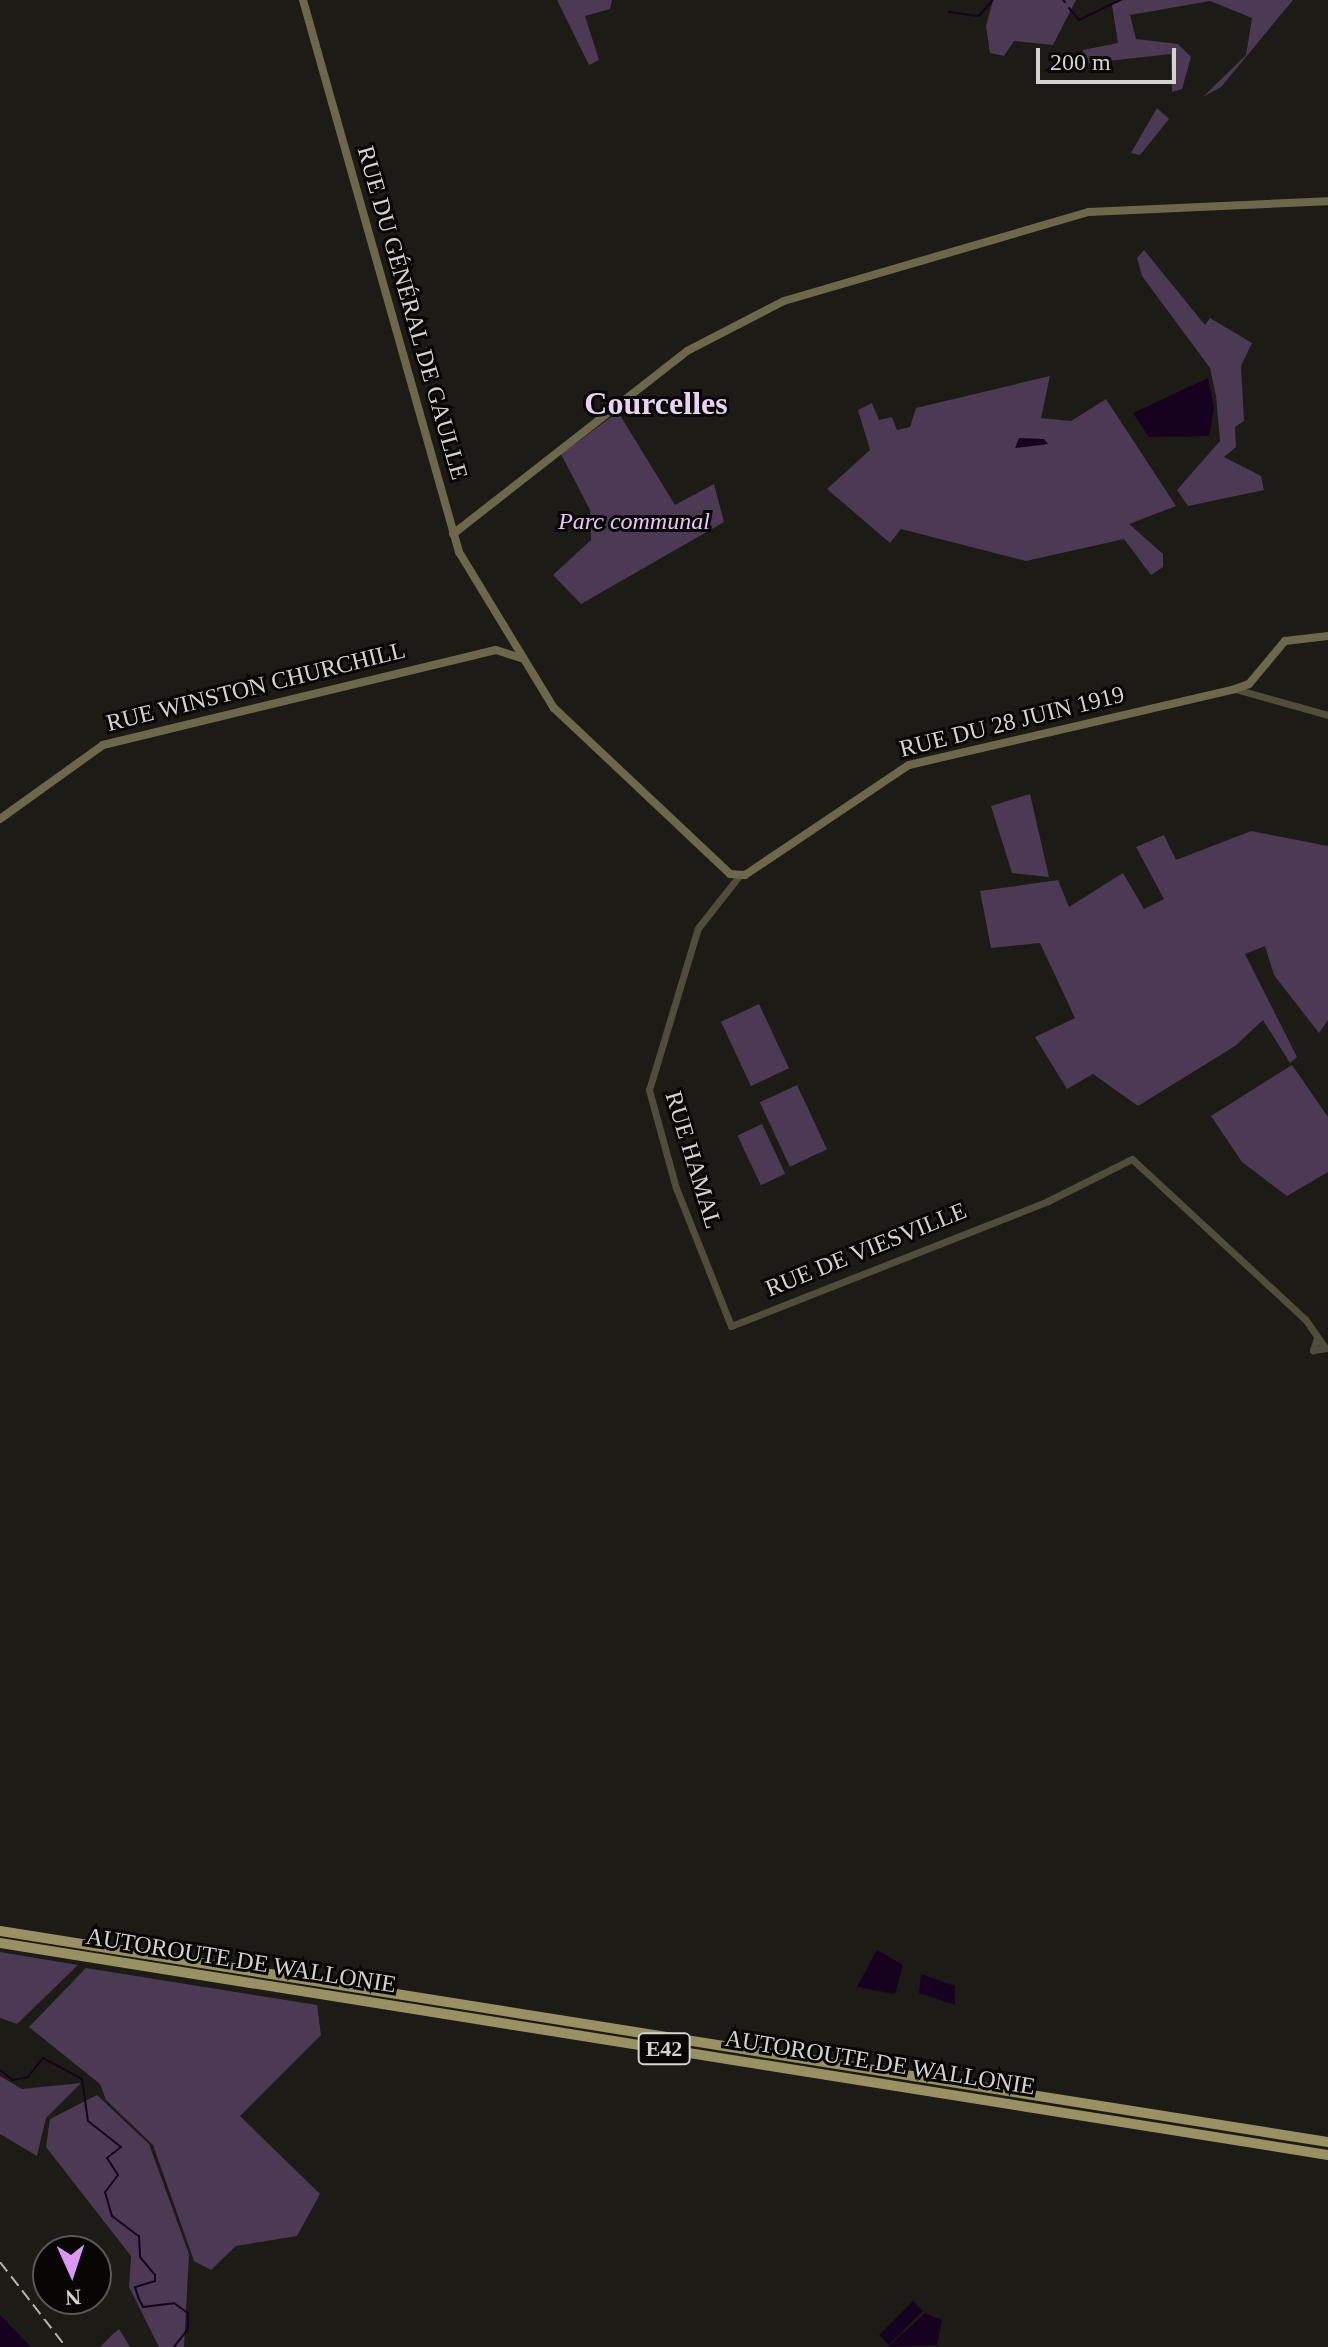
<!DOCTYPE html>
<html>
<head>
<meta charset="utf-8">
<style>
  body { margin:0 }
  #map { position:relative; width:1328px; height:2347px; overflow:hidden; background:#1c1b16; font-family:Georgia,serif }
  div>[style] { position:absolute }
  .green>* { inset:0; background:#4c3953; transform-origin:0 0 }
  .water>* { inset:0; background:#16021e; transform-origin:0 0 }
  .stream>* { height:2px; margin:-1px; padding:0 1px; transform-origin:1px; border-radius:1px; background:#16021e }
  .tertiary>* { height:7px; margin:-3.5px; padding:0 3.5px; transform-origin:3.5px; border-radius:3.5px; background:#504d3b }
  .secondary>* { height:8px; margin:-4px; padding:0 4px; transform-origin:4px; border-radius:4px; background:#6d684b }
  .motorway>* { height:10px; margin:-5px; padding:0 5px; transform-origin:5px; border-radius:5px; background:#999163 }
  .rail>* { height:2px; margin-top:-1px; transform-origin:0; background:repeating-linear-gradient(90deg,#b5b5b0 0 12px,transparent 0 18px) }
  span { translate:-50% -50%; white-space:nowrap; text-align:center; line-height:1.15; -webkit-text-stroke:6px #070604; paint-order:stroke }
  .shield-label span { padding:2px 6px; background:#070604; border:2px solid; border-radius:6px; -webkit-text-stroke-width:0 }
  .shield-label { font-size:22px; color:#d2d2ce; font-weight:700 }
  .street-label { font-size:24px; color:#d2d2ce }
  .park-label { font-size:24px; color:#ecc1ff; font-style:italic }
  .district-label { font-size:32px; color:#ecd1f7; font-weight:700 }
  .north { position:absolute; left:32px; top:2235px; width:80px; height:80px; box-sizing:border-box; background:#070604; border:2px solid #585855; border-radius:50%; rotate:177deg; font-size:22px; font-weight:700; line-height:32px; text-align:center; color:#d2d2ce }
  .north::after { content:''; display:block; margin:auto; width:28px; height:36px; background:#db99f5; clip-path:polygon(50% 0,100% 100%,50% 72%,0 100%) }
  .scale { position:absolute; left:1036px; top:48px; width:140px; height:36px; box-sizing:border-box; border:4px solid #d2d2ce; border-top:0; padding-left:10px; font-size:24px; line-height:28px; white-space:nowrap; color:#d2d2ce; -webkit-text-stroke:6px #070604; paint-order:stroke }
</style>
</head>
<body>
<div id="map">
  <div class="green">
    <i style="clip-path:polygon(557px 0,612px 0,610px 9px,585px 16px,599px 60px,589px 65px)"></i>
    <i style="clip-path:polygon(993px 0,1076px 0,1053px 45px,1014px 41px,1004px 56px,990px 53px,986px 26px)"></i>
    <i style="clip-path:polygon(1123px 0,1293px 0,1221px 87px,1203px 97px,1246px 55px,1252px 18px,1210px 1px,1130px 15px,1136px 39px,1178px 44px,1191px 57px,1182px 89px,1172px 92px,1171px 54px,1081px 64px,1083px 50px,1118px 43px,1112px 5px)"></i>
    <i style="clip-path:polygon(1157px 108px,1169px 119px,1140px 155px,1131px 153px)"></i>
    <i style="clip-path:polygon(1144px 250px,1205px 325px,1210px 318px,1252px 343px,1241px 366px,1244px 421px,1235px 427px,1236px 447px,1224px 457px,1261px 476px,1264px 490px,1188px 506px,1177px 490px,1220px 441px,1216px 396px,1210px 368px,1142px 276px,1137px 258px)"></i>
    <i style="clip-path:polygon(1050px 376px,1041px 418px,1071px 421px,1106px 399px,1176px 506px,1129px 524px,1163px 554px,1163px 567px,1151px 575px,1124px 539px,1026px 561px,901px 529px,890px 543px,827px 489px,870px 450px,858px 410px,872px 403px,879px 420px,892px 417px,897px 430px,910px 427px,916px 408px)"></i>
    <i style="clip-path:polygon(618px 412px,675px 505px,714px 484px,724px 522px,581px 604px,553px 575px,591px 540px,590px 510px,561px 454px)"></i>
    <i style="clip-path:polygon(1030px 794px,1049px 877px,1012px 873px,991px 806px)"></i>
    <i style="clip-path:polygon(1251px 831px,1328px 846px,1328px 1020px,1319px 1033px,1274px 975px,1265px 946px,1245px 954px,1297px 1057px,1290px 1063px,1263px 1020px,1235px 1046px,1138px 1106px,1093px 1074px,1067px 1089px,1035px 1037px,1075px 1018px,1040px 943px,991px 948px,980px 891px,1058px 880px,1069px 907px,1123px 873px,1144px 909px,1164px 899px,1136px 847px,1164px 835px,1176px 860px)"></i>
    <i style="left:759px;top:1004px;width:71px;height:42px;rotate:65deg"></i>
    <i style="clip-path:polygon(1292px 1065px,1328px 1117px,1328px 1172px,1287px 1196px,1242px 1162px,1211px 1116px)"></i>
    <i style="left:797px;top:1085px;width:71px;height:41px;rotate:65deg"></i>
    <i style="left:762px;top:1124px;width:55px;height:27px;rotate:65deg"></i>
    <i style="clip-path:polygon(0 1952px,78px 1965px,17px 2024px,0 2018px)"></i>
    <i style="clip-path:polygon(86px 1968px,317px 2005px,321px 2035px,240px 2116px,320px 2194px,297px 2236px,236px 2246px,211px 2270px,194px 2261px,153px 2145px,106px 2100px,100px 2084px,29px 2027px)"></i>
    <i style="clip-path:polygon(0 2076px,22px 2089px,81px 2083px,46px 2118px,37px 2156px,0 2134px)"></i>
    <i style="clip-path:polygon(97px 2095px,149px 2144px,189px 2254px,184px 2347px,159px 2347px,129px 2287px,131px 2256px,46px 2147px,50px 2119px)"></i>
    <i style="clip-path:polygon(119px 2329px,130px 2347px,100px 2347px,112px 2335px)"></i>
  </div>
  <div class="water">
    <i style="clip-path:polygon(1208px 378px,1214px 408px,1209px 436px,1149px 437px,1133px 413px)"></i>
    <i style="clip-path:polygon(1019px 438px,1044px 439px,1048px 444px,1015px 448px)"></i>
    <i style="clip-path:polygon(877px 1950px,903px 1965px,895px 1994px,857px 1987px)"></i>
    <i style="clip-path:polygon(921px 1974px,955px 1986px,955px 2005px,919px 1993px)"></i>
    <i style="left:913px;top:2301px;width:14px;height:48px;rotate:45deg"></i>
    <i style="clip-path:polygon(925px 2313px,942px 2320px,937px 2345px,888px 2347px)"></i>
    <i style="clip-path:polygon(0 2315px,31px 2347px,0 2347px)"></i>
  </div>
  <div class="stream">
    <i style="left:1063px;top:0;width:3px;rotate:45deg"></i>
    <i style="left:1069px;top:8px;width:16px;rotate:50deg"></i>
    <i style="left:1079px;top:20px;width:46px;rotate:-26deg"></i>
    <i style="left:949px;top:12px;width:30px;rotate:8deg"></i>
    <i style="left:979px;top:16px;width:21px;rotate:-49deg"></i>
    <i style="left:0;top:2070px;width:16px;rotate:38deg"></i>
    <i style="left:13px;top:2080px;width:15px;rotate:-11deg"></i>
    <i style="left:28px;top:2077px;width:24px;rotate:-52deg"></i>
    <i style="left:43px;top:2058px;width:44px;rotate:28.3deg"></i>
    <i style="left:82px;top:2079px;width:42px;rotate:81.9deg"></i>
    <i style="left:88px;top:2121px;width:42px;rotate:38.2deg"></i>
    <i style="left:121px;top:2147px;width:18px;rotate:142deg"></i>
    <i style="left:107px;top:2158px;width:20px;rotate:57deg"></i>
    <i style="left:118px;top:2175px;width:21px;rotate:127deg"></i>
    <i style="left:105px;top:2192px;width:25px;rotate:74deg"></i>
    <i style="left:112px;top:2216px;width:34px;rotate:37deg"></i>
    <i style="left:139px;top:2236px;width:21px;rotate:87deg"></i>
    <i style="left:140px;top:2257px;width:23px;rotate:50deg"></i>
    <i style="left:155px;top:2275px;width:6px;rotate:90deg"></i>
    <i style="left:155px;top:2281px;width:21px;rotate:163deg"></i>
    <i style="left:135px;top:2287px;width:13px;rotate:72deg"></i>
    <i style="left:139px;top:2299px;width:9px;rotate:63deg"></i>
    <i style="left:143px;top:2307px;width:31px;rotate:-7deg"></i>
    <i style="left:174px;top:2303px;width:17px;rotate:36deg"></i>
    <i style="left:188px;top:2313px;width:16px;rotate:90deg"></i>
    <i style="left:188px;top:2329px;width:23px;rotate:128deg"></i>
  </div>
  <div class="tertiary">
    <i style="left:1235px;top:689px;width:97px;rotate:15.6deg"></i>
    <i style="left:731px;top:1326px;width:341px;rotate:-21.5deg"></i>
    <i style="left:1048px;top:1201px;width:94px;rotate:-26.6deg"></i>
    <i style="left:1132px;top:1159px;width:236px;rotate:42.8deg"></i>
    <i style="left:1305px;top:1319px;width:35px;rotate:55deg"></i>
    <i style="left:731px;top:1326px;width:149px;rotate:-111.7deg"></i>
    <i style="left:676px;top:1188px;width:102px;rotate:-105.4deg"></i>
    <i style="left:649px;top:1090px;width:169px;rotate:-73.2deg"></i>
    <i style="left:698px;top:928px;width:66px;rotate:-51.7deg"></i>
    <i style="left:1317px;top:1338px;width:13px;rotate:108deg"></i>
    <i style="left:1313px;top:1350px;width:15px;rotate:-8deg"></i>
  </div>
  <div class="secondary">
    <i style="left:303px;top:0;width:574px;rotate:74.22deg"></i>
    <i style="left:459px;top:552px;width:183px;rotate:58.7deg"></i>
    <i style="left:554px;top:708px;width:242px;rotate:43.3deg"></i>
    <i style="left:730px;top:874px;width:15px;rotate:4deg"></i>
    <i style="left:745px;top:875px;width:197px;rotate:-33.9deg"></i>
    <i style="left:909px;top:765px;width:335px;rotate:-13.1deg"></i>
    <i style="left:1235px;top:689px;width:15px;rotate:-20deg"></i>
    <i style="left:1249px;top:684px;width:56px;rotate:-50.1deg"></i>
    <i style="left:1285px;top:641px;width:43px;rotate:-6.6deg"></i>
    <i style="left:453px;top:534px;width:297px;rotate:-38deg"></i>
    <i style="left:687px;top:351px;width:109px;rotate:-27.3deg"></i>
    <i style="left:784px;top:301px;width:318px;rotate:-16.3deg"></i>
    <i style="left:1089px;top:212px;width:239px;rotate:-2.6deg"></i>
    <i style="left:0;top:819px;width:127px;rotate:-35.7deg"></i>
    <i style="left:103px;top:745px;width:404px;rotate:-13.6deg"></i>
    <i style="left:496px;top:650px;width:26px;rotate:18deg"></i>
  </div>
  <div class="motorway">
    <i style="left:0;top:1931px;width:1345px;rotate:9.03deg"></i>
    <i style="left:0;top:1943px;width:1345px;rotate:9.07deg"></i>
  </div>
  <div class="rail">
    <i style="left:0;top:2262px;width:108px;rotate:52.2deg"></i>
  </div>
  <div class="shield-label">
    <span style="left:664px;top:2049px">E42</span>
  </div>
  <div class="street-label">
    <span style="left:412px;top:313px;rotate:74deg">RUE DU GÉNÉRAL DE GAULLE</span>
    <span style="left:256px;top:687px;rotate:-14deg">RUE WINSTON CHURCHILL</span>
    <span style="left:1012px;top:722px;rotate:-14deg">RUE DU 28 JUIN 1919</span>
    <span style="left:693px;top:1160px;rotate:73deg">RUE HAMAL</span>
    <span style="left:866px;top:1250px;rotate:-22deg">RUE DE VIESVILLE</span>
    <span style="left:241px;top:1961px;rotate:9deg">AUTOROUTE DE WALLONIE</span>
    <span style="left:880px;top:2063px;rotate:9deg">AUTOROUTE DE WALLONIE</span>
  </div>
  <div class="park-label">
    <span style="left:634px;top:522px">Parc communal</span>
  </div>
  <div class="district-label">
    <span style="left:656px;top:403px">Courcelles</span>
  </div>
  <div class="north">N</div>
  <div class="scale">200 m</div>
</div>
</body>
</html>
